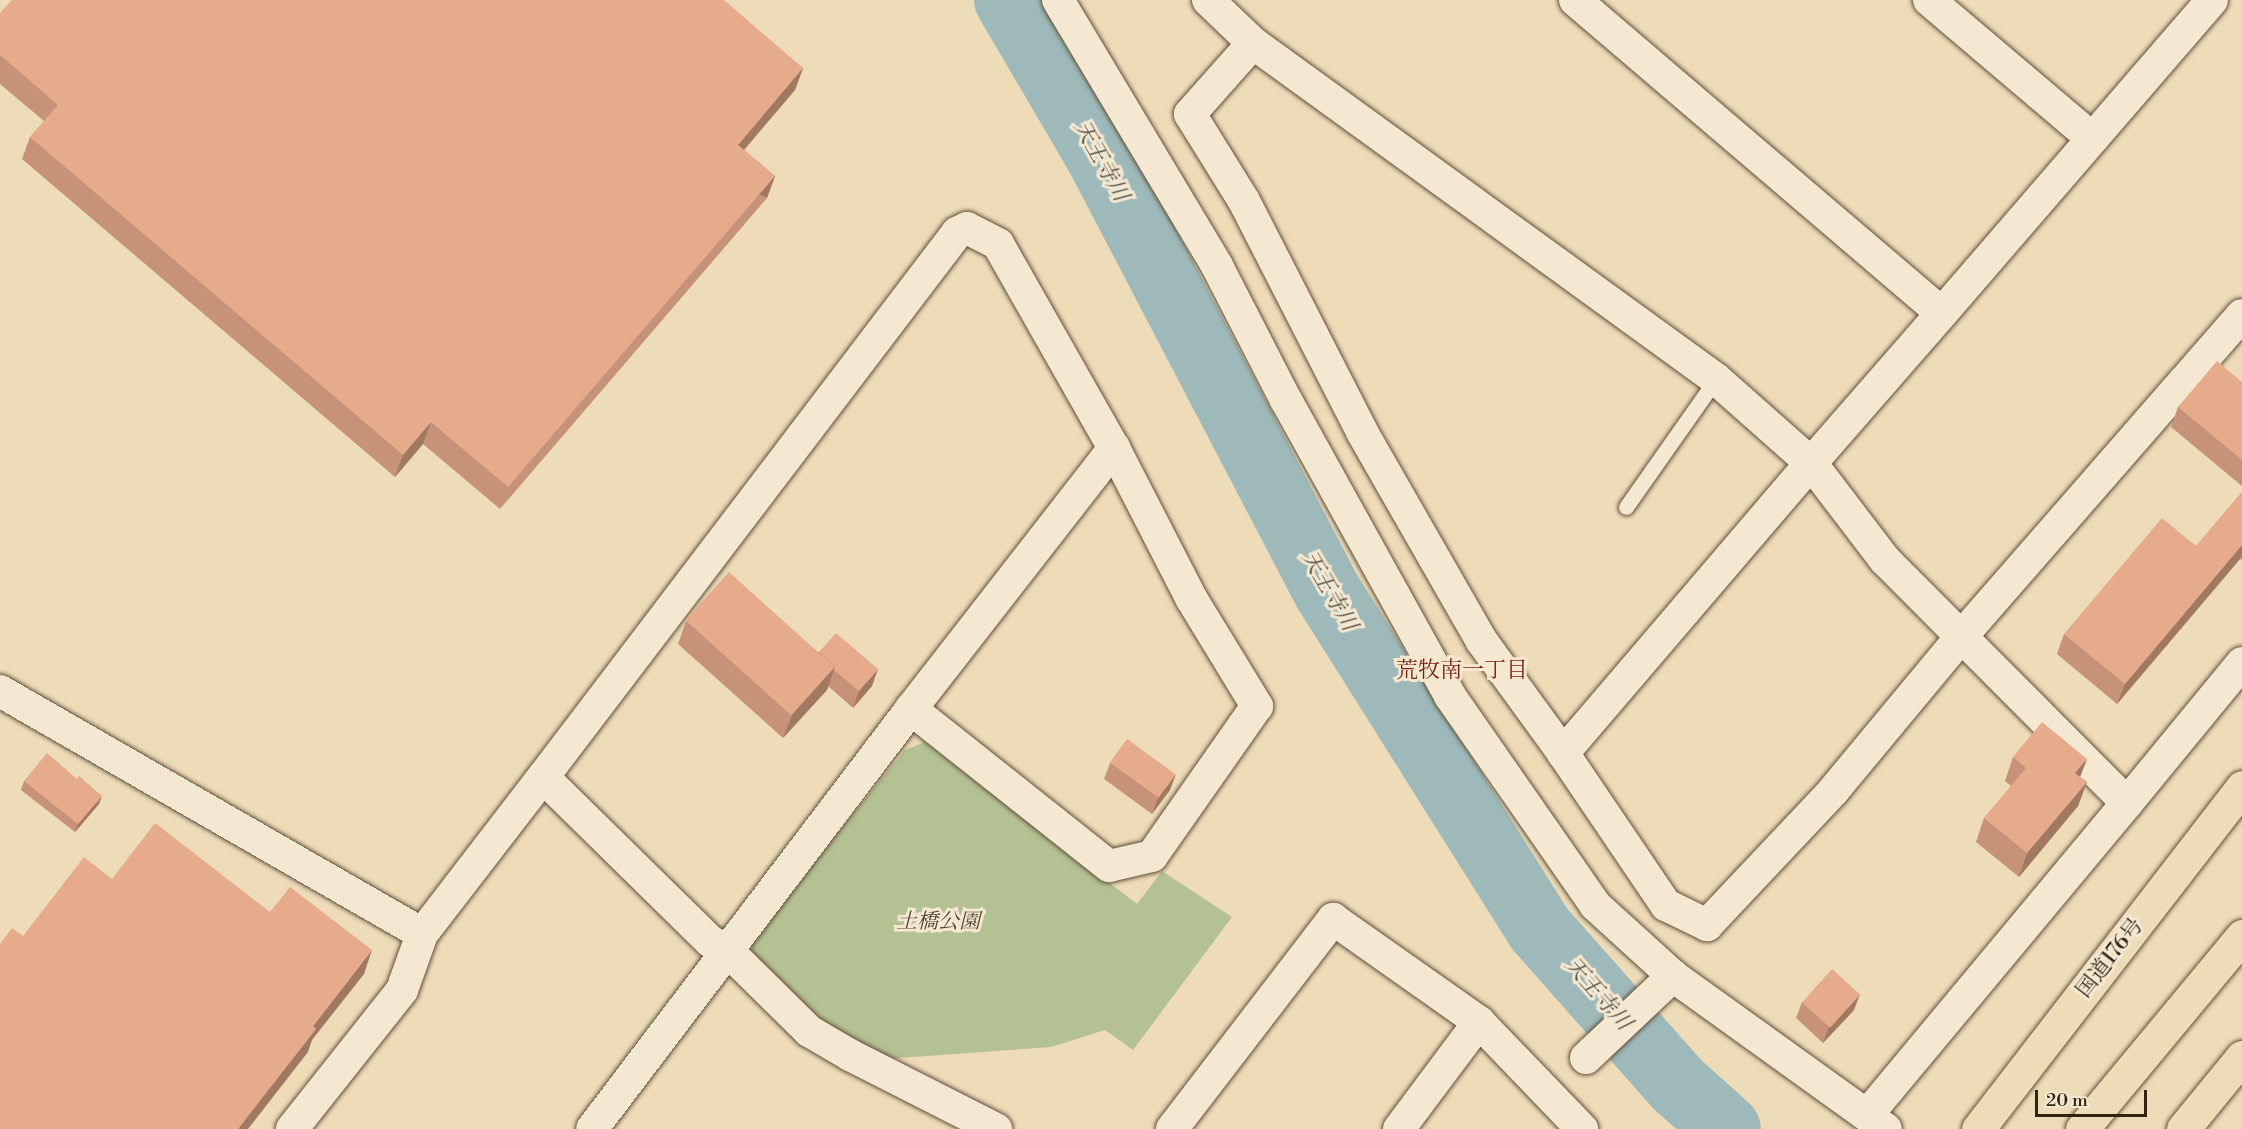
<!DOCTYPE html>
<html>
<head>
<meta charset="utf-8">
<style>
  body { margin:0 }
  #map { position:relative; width:2242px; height:1129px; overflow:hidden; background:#eedbb8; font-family:"Libre Bodoni","Noto Serif JP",serif }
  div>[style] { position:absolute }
  .green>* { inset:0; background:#b4c193 }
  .river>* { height:68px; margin:-34px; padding:0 34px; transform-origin:34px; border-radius:34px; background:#9db9b9 }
  .roads { filter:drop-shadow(0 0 2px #60503b) drop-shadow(0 0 2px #60503b) }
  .lane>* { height:15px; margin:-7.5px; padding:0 7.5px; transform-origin:7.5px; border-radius:7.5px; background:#f4e8d1 }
  .street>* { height:32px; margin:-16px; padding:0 16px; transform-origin:16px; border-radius:16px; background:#f4e8d1 }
  .highway>* { height:33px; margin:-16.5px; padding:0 16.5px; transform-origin:16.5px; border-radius:16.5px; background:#eedbb8 }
  .wall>* { inset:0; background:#c69378 }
  .shaded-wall>* { inset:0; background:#a17861; transform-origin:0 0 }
  .building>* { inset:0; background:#e6ab8b; transform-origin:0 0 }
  span { translate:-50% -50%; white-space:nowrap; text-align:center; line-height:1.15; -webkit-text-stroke:6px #f4e8d1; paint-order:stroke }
  .park-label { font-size:21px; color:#524a32; font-style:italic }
  .street-label { font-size:21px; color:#312211 }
  .water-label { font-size:22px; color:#514f43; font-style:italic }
  .neighbourhood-label { font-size:22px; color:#7a1f14 }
  .scale { position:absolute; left:2035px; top:1090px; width:112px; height:27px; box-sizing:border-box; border:3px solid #312211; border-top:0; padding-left:8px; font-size:18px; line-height:21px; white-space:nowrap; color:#312211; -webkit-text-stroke:4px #f4e8d1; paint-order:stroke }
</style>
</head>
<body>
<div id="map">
  <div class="green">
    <i style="clip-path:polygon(925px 742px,1137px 904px,1162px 871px,1232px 917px,1133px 1050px,1105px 1030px,1051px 1047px,885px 1059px,823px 1030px,754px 960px,751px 941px,905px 750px)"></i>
  </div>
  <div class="river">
    <i style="left:1008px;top:0;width:180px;rotate:59.6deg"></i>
    <i style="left:1099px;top:155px;width:492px;rotate:62.4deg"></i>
    <i style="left:1327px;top:591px;width:398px;rotate:57.8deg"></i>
    <i style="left:1539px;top:928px;width:208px;rotate:48.5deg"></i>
    <i style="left:1677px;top:1084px;width:67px;rotate:42deg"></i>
  </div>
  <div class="roads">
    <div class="lane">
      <i style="left:1626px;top:507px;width:156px;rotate:-54.9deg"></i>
    </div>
    <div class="street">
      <i style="left:1058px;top:0;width:310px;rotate:59.1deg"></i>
      <i style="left:1217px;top:266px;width:151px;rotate:62.8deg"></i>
      <i style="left:1286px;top:400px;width:338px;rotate:61deg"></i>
      <i style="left:1450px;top:696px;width:254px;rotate:55.2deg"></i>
      <i style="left:1595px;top:905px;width:105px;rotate:42.3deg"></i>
      <i style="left:1673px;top:976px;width:262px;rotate:35.7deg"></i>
      <i style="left:1208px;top:0;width:62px;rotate:43.7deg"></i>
      <i style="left:1253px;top:43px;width:572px;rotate:35.97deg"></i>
      <i style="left:1716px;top:379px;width:127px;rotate:41.5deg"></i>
      <i style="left:1811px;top:463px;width:382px;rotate:130.5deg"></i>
      <i style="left:1575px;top:0;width:482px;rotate:40.5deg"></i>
      <i style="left:1942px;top:313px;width:199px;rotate:131.1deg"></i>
      <i style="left:1811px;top:463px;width:122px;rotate:52.7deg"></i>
      <i style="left:1885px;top:560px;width:343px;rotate:45.1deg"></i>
      <i style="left:2127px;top:803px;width:181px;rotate:-50.6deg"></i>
      <i style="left:1929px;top:0;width:214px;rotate:40.3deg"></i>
      <i style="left:1253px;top:43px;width:95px;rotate:131.6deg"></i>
      <i style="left:1190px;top:114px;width:102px;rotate:58.2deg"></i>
      <i style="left:1244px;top:201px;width:259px;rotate:62.9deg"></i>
      <i style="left:1362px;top:432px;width:240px;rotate:60.2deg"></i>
      <i style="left:1481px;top:640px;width:140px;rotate:54deg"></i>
      <i style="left:1563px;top:753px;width:184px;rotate:55.9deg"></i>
      <i style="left:1666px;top:905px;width:46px;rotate:26deg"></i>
      <i style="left:1707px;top:925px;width:185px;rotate:-46.7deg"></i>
      <i style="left:1834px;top:790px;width:199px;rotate:-50.3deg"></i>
      <i style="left:1961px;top:637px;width:427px;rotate:-48.9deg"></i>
      <i style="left:1942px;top:313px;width:413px;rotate:-49.2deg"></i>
      <i style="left:0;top:691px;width:487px;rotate:29.9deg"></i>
      <i style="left:911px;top:709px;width:331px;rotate:-52.1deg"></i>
      <i style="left:543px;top:777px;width:684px;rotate:-52.73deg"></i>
      <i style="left:957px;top:233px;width:11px;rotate:-27deg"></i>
      <i style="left:967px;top:228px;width:35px;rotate:27deg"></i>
      <i style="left:998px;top:244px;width:235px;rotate:60.4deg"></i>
      <i style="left:1114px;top:448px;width:169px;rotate:62.8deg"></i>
      <i style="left:1191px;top:598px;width:127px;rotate:58.6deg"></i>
      <i style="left:1257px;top:706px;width:183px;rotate:125deg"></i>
      <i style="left:1152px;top:856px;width:44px;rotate:166.9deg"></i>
      <i style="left:1109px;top:866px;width:253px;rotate:-141.6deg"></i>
      <i style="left:911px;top:709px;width:527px;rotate:127.22deg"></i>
      <i style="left:1586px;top:1058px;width:120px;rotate:-43.3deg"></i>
      <i style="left:1868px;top:1114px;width:405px;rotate:-50.2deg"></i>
      <i style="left:292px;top:1129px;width:177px;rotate:-51.6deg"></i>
      <i style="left:402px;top:990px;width:59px;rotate:-70.3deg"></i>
      <i style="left:422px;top:934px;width:198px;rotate:-52.4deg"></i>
      <i style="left:543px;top:777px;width:234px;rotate:44.5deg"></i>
      <i style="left:710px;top:941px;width:21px;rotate:29deg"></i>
      <i style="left:728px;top:951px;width:114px;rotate:44.6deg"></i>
      <i style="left:809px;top:1031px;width:48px;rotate:30.3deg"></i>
      <i style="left:850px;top:1055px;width:164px;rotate:26.9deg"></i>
      <i style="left:1172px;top:1129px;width:265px;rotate:-52.5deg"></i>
      <i style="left:1333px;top:919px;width:179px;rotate:35.2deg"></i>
      <i style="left:1479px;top:1022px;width:149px;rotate:46.1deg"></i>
      <i style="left:1399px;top:1129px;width:134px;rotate:-53.2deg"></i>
    </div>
    <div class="highway">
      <i style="left:1978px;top:1129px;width:432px;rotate:-52.3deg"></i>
      <i style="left:2082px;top:1129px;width:251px;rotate:-50.3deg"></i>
      <i style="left:2183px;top:1129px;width:93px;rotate:-50.7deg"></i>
    </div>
  </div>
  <div class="wall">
    <i style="clip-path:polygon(0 13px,803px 68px,795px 90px,744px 150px,775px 176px,767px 198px,500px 509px,423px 444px,395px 477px,22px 159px,30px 137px,44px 121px,0 84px)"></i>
    <i style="clip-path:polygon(2242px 382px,2242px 486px,2171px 427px,2178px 407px)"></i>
    <i style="clip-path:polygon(2242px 492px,2242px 560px,2240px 559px,2117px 704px,2057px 654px,2064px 634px,2196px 546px)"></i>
    <i style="clip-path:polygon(686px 621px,819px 652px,872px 686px,853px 708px,828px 686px,827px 690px,783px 738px,678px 644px)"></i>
    <i style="clip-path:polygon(2013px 757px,2087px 759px,2080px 777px,2087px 782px,2078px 806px,2019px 877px,1976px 842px,1984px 818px,2011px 786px,2005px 781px)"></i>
    <i style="clip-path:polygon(1110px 763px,1170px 790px,1152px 814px,1104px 779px)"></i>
    <i style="clip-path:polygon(24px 781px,99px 804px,75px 832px,21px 790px)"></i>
    <i style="clip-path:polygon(1802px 1002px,1854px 1010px,1823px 1043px,1796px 1018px)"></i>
  </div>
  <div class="shaded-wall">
    <i style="clip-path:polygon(803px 68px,795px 90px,730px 166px,738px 145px)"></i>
    <i style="left:775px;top:176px;width:23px;height:410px;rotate:110deg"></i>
    <i style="clip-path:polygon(431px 422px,423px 444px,395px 477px,403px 455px)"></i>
    <i style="clip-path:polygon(2242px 545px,2242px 554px,2240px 559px,2117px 704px,2125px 684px)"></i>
    <i style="clip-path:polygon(835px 667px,827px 690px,783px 738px,792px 715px)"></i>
    <i style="clip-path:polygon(878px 669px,872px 686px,853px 708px,859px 691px)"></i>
    <i style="clip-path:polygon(2087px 759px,2078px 782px,2075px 773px)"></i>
    <i style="clip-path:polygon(1176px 774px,1170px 790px,1152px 814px,1158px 798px)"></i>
    <i style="clip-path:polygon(2087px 782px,2078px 806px,2019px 877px,2027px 853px)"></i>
    <i style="clip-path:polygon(102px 796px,99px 804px,75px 832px,78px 824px)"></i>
    <i style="clip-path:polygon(372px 950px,364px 974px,312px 1040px,308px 1052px,248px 1129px,238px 1129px,313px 1026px)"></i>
    <i style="clip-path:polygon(1860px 994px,1854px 1010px,1823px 1043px,1829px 1027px)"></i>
  </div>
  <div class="building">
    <i style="clip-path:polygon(12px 0,724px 0,803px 68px,738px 145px,775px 176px,508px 487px,431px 422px,403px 455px,30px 137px,58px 105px,0 55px,0 13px)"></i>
    <i style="clip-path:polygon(2217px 361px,2242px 382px,2242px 460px,2178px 407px)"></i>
    <i style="clip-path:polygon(2242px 492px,2242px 545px,2125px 684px,2064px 634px,2162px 518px,2196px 546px)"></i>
    <i style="left:729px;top:572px;width:142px;height:65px;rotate:42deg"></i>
    <i style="clip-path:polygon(836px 633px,878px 669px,859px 691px,834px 670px,835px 667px,819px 652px)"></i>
    <i style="clip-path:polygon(2042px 722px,2087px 759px,2075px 773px,2087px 782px,2027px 853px,1984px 818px,2026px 768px,2013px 757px)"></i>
    <i style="left:1127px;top:739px;width:60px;height:29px;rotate:36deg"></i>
    <i style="clip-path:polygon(47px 753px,77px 779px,79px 776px,102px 796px,78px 824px,24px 781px)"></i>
    <i style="clip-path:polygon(155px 823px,270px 912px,290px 887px,372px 950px,313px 1026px,316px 1029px,238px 1129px,0 1129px,0 944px,12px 928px,23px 936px,84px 857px,112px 879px)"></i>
    <i style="left:1832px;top:969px;width:38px;height:45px;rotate:42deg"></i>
  </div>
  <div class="park-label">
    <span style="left:938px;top:922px">土橋公園</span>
  </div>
  <div class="street-label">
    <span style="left:2110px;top:958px;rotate:-52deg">国道176号</span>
  </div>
  <div class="water-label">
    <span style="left:1101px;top:161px;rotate:61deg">天王寺川</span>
    <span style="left:1329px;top:591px;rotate:60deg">天王寺川</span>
    <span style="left:1598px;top:994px;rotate:49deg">天王寺川</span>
  </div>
  <div class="neighbourhood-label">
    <span style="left:1462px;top:671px">荒牧南一丁目</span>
  </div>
  <div class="scale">20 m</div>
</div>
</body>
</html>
